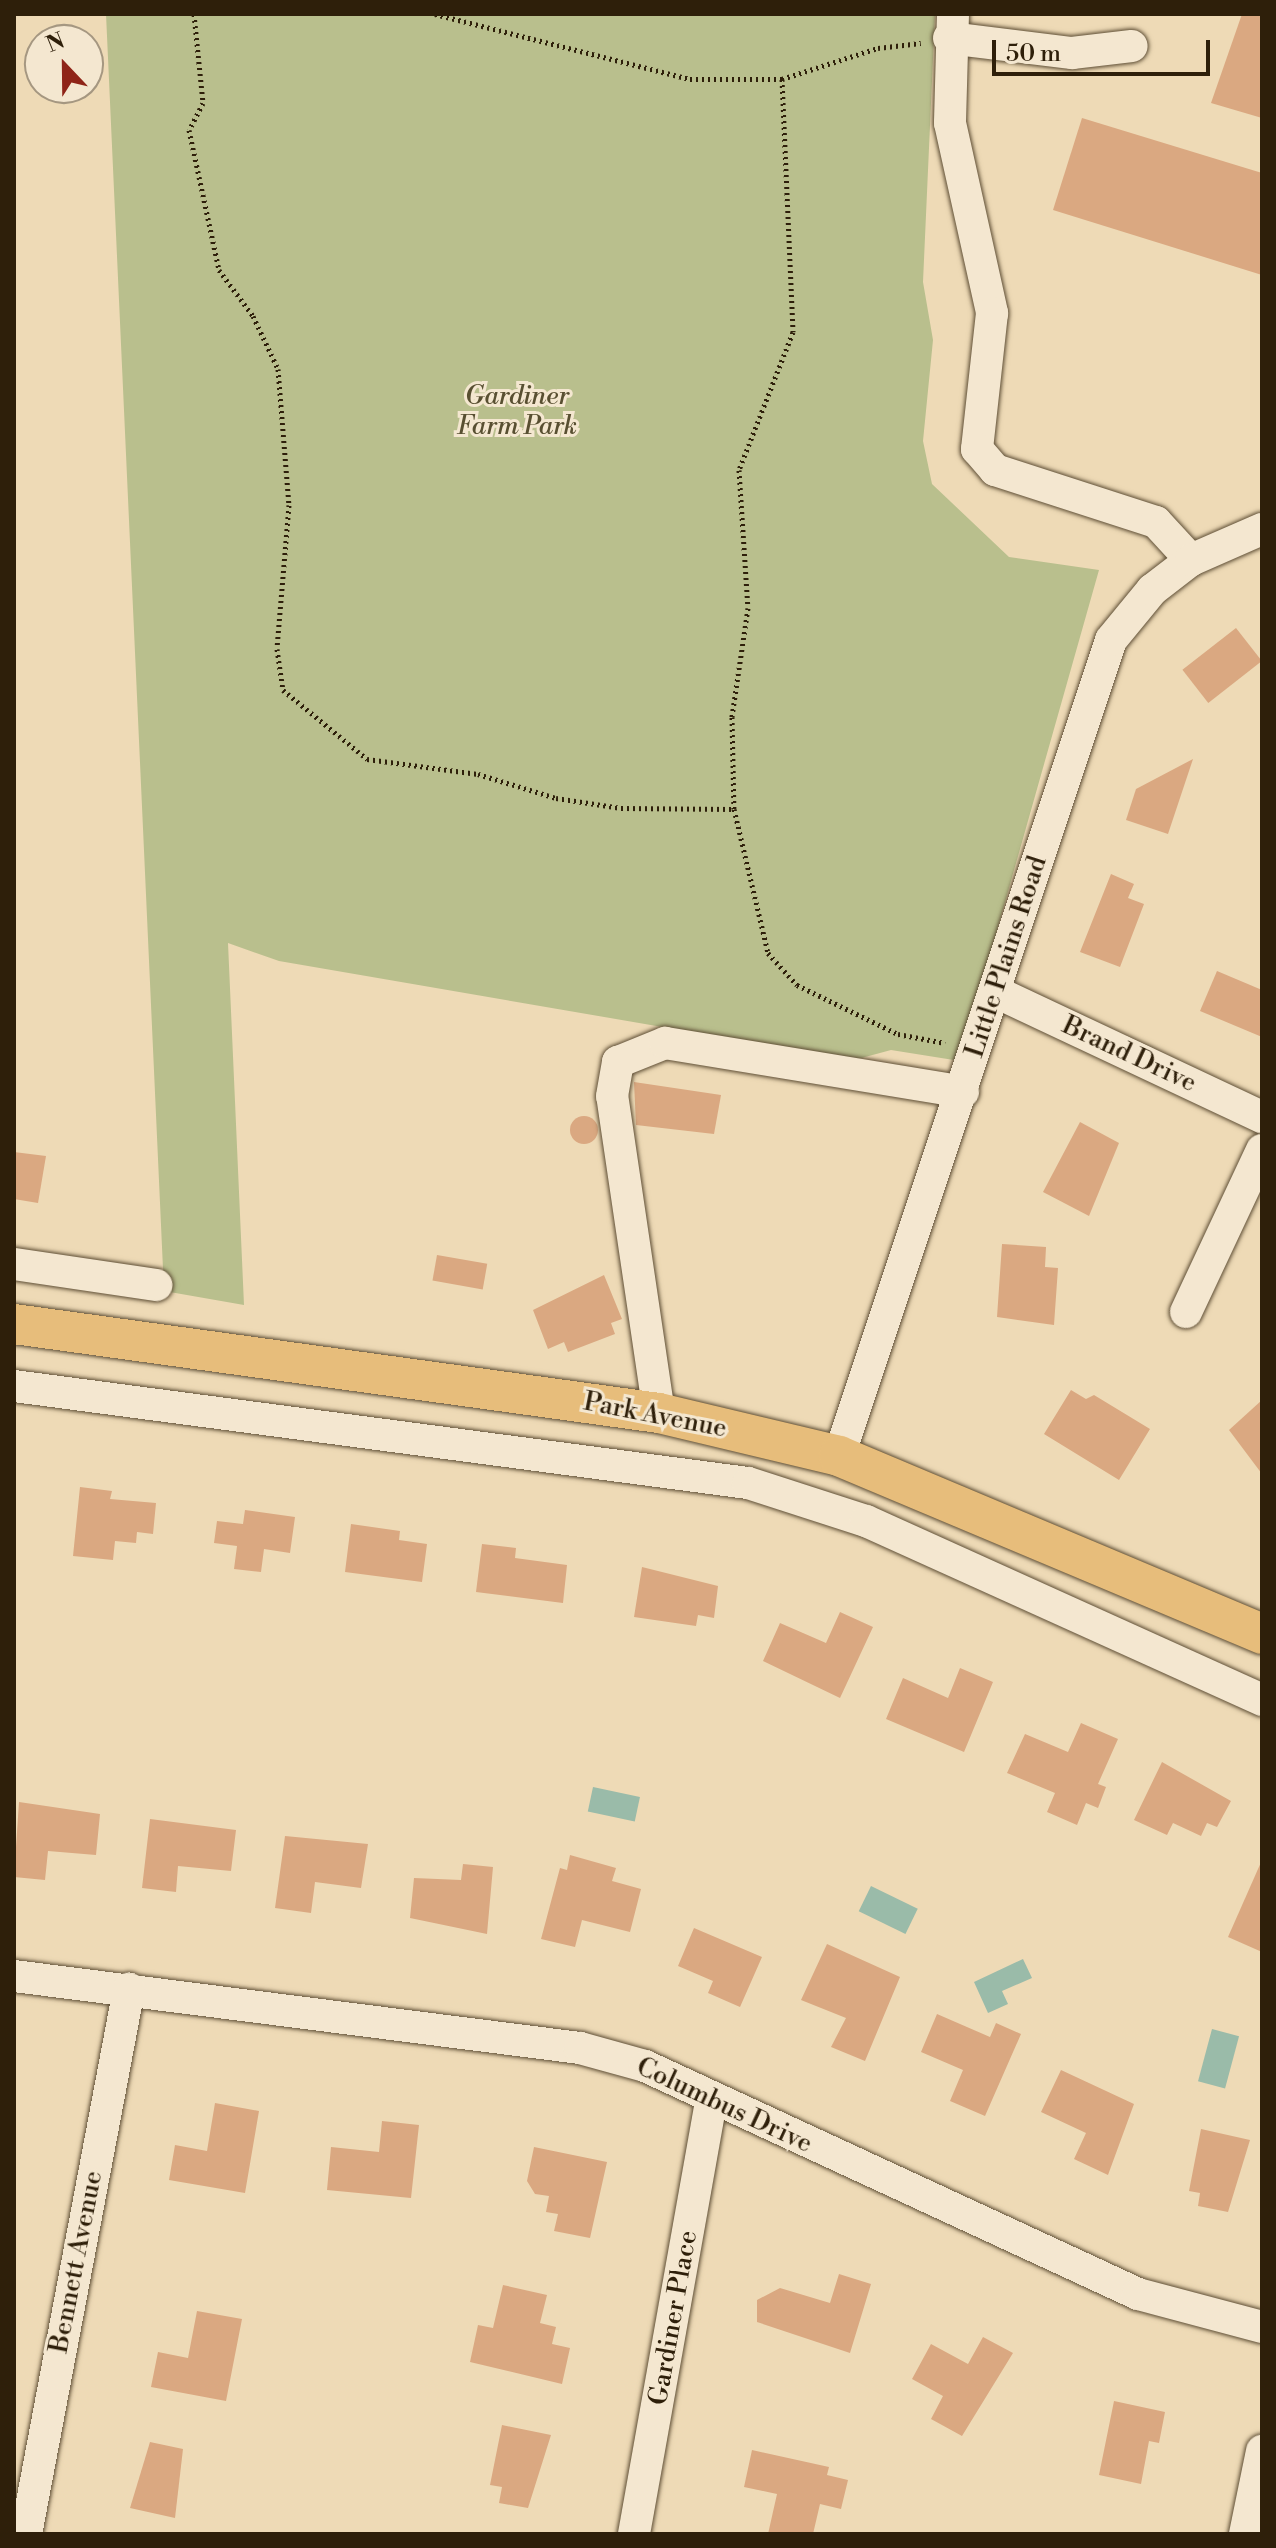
<!DOCTYPE html>
<html>
<head>
<meta charset="utf-8">
<style>
  body { margin:0 }
  #map { position:relative; width:1276px; height:2548px; overflow:hidden; background:#eedab6; font-family:"Libre Bodoni",serif }
  div>[style] { position:absolute }
  .green>* { inset:0; background:#b9bf8d }
  .water>* { inset:0; background:#9abba9; transform-origin:0 0 }
  .building>* { inset:0; background:#daa881; transform-origin:0 0 }
  .round { border-radius:50% }
  .path>* { height:5px; margin-top:-2.5px; transform-origin:0; background:repeating-linear-gradient(90deg,#2e1f0a 0 2px,transparent 0 6px) }
  .roads { filter:drop-shadow(0 0 2px #5e4e35) drop-shadow(0 0 2px #5e4e35) }
  .minor>* { height:32px; margin:-16px; padding:0 16px; transform-origin:16px; border-radius:16px; background:#f4e7d0 }
  .major>* { height:40px; margin:-20px; padding:0 20px; transform-origin:20px; border-radius:20px; background:#e7bd7b }
  span { translate:-50% -50%; white-space:nowrap; text-align:center; line-height:1.15; -webkit-text-stroke:6px #f4e7d0; paint-order:stroke }
  .park-label { font-size:26px; color:#584f31; font-style:italic }
  .street-label { font-size:26px; color:#2e1f0a }
  .frame { position:absolute; inset:0; border:16px solid #2e1f0a; pointer-events:none }
  .north { position:absolute; left:24px; top:24px; width:80px; height:80px; box-sizing:border-box; background:#f4e7d0; border:2px solid #a59781; border-radius:50%; rotate:338deg; font-size:22px; font-weight:700; line-height:32px; text-align:center; color:#2e1f0a }
  .north::after { content:''; display:block; margin:auto; width:28px; height:36px; background:#8f2418; clip-path:polygon(50% 0,100% 100%,50% 72%,0 100%) }
  .scale { position:absolute; left:992px; top:40px; width:218px; height:36px; box-sizing:border-box; border:4px solid #2e1f0a; border-top:0; padding-left:10px; font-size:24px; line-height:28px; white-space:nowrap; color:#2e1f0a; -webkit-text-stroke:6px #f4e7d0; paint-order:stroke }
</style>
</head>
<body>
<div id="map">
  <div class="green">
    <i style="clip-path:polygon(106px 14px,935px 14px,923px 282px,933px 340px,923px 441px,932px 484px,1009px 557px,1099px 570px,960px 1061px,891px 1050px,854px 1060px,279px 961px,228px 943px,244px 1305px,164px 1291px)"></i>
  </div>
  <div class="water">
    <i style="left:593px;top:1787px;width:48px;height:25px;rotate:12deg"></i>
    <i style="left:871px;top:1886px;width:52px;height:28px;rotate:26deg"></i>
    <i style="clip-path:polygon(1023px 1959px,1032px 1978px,1002px 1991px,1008px 2004px,988px 2013px,974px 1982px)"></i>
    <i style="left:1212px;top:2029px;width:28px;height:54px;rotate:15deg"></i>
  </div>
  <div class="building">
    <i style="clip-path:polygon(1242px 14px,1262px 14px,1262px 118px,1211px 103px)"></i>
    <i style="clip-path:polygon(1082px 118px,1262px 173px,1262px 275px,1053px 210px)"></i>
    <i style="left:1236px;top:628px;width:42px;height:68px;rotate:52deg"></i>
    <i style="clip-path:polygon(1193px 759px,1168px 834px,1126px 820px,1136px 789px)"></i>
    <i style="clip-path:polygon(1111px 874px,1134px 884px,1128px 898px,1144px 904px,1120px 967px,1080px 952px)"></i>
    <i style="clip-path:polygon(1217px 971px,1262px 990px,1262px 1037px,1200px 1011px)"></i>
    <i style="clip-path:polygon(634px 1082px,721px 1095px,714px 1134px,636px 1125px)"></i>
    <i class="round" style="left:570px;top:1116px;width:28px;height:28px"></i>
    <i style="clip-path:polygon(1080px 1122px,1119px 1143px,1089px 1216px,1043px 1192px)"></i>
    <i style="clip-path:polygon(14px 1152px,46px 1156px,38px 1203px,14px 1199px)"></i>
    <i style="clip-path:polygon(1002px 1244px,1046px 1247px,1045px 1267px,1058px 1268px,1054px 1325px,997px 1317px)"></i>
    <i style="left:437px;top:1255px;width:51px;height:26px;rotate:10deg"></i>
    <i style="clip-path:polygon(604px 1275px,622px 1319px,611px 1323px,615px 1334px,568px 1352px,564px 1342px,548px 1349px,533px 1310px)"></i>
    <i style="clip-path:polygon(1071px 1390px,1086px 1399px,1094px 1395px,1150px 1429px,1119px 1480px,1044px 1434px)"></i>
    <i style="clip-path:polygon(1262px 1400px,1262px 1474px,1229px 1430px)"></i>
    <i style="clip-path:polygon(80px 1487px,112px 1491px,110px 1499px,156px 1503px,153px 1534px,137px 1532px,136px 1543px,115px 1541px,113px 1560px,73px 1556px)"></i>
    <i style="clip-path:polygon(245px 1510px,295px 1517px,290px 1553px,264px 1549px,261px 1572px,234px 1569px,237px 1546px,214px 1543px,217px 1521px,243px 1524px)"></i>
    <i style="clip-path:polygon(351px 1524px,400px 1531px,399px 1540px,427px 1544px,422px 1582px,345px 1572px)"></i>
    <i style="clip-path:polygon(482px 1544px,516px 1548px,515px 1558px,567px 1565px,563px 1603px,476px 1592px)"></i>
    <i style="clip-path:polygon(642px 1567px,718px 1586px,714px 1618px,698px 1615px,696px 1626px,634px 1617px)"></i>
    <i style="clip-path:polygon(840px 1612px,873px 1627px,840px 1698px,763px 1661px,780px 1623px,826px 1643px)"></i>
    <i style="clip-path:polygon(960px 1668px,993px 1682px,964px 1752px,886px 1719px,903px 1678px,948px 1698px)"></i>
    <i style="clip-path:polygon(1081px 1723px,1118px 1739px,1098px 1784px,1106px 1787px,1098px 1808px,1086px 1803px,1077px 1825px,1047px 1812px,1055px 1793px,1007px 1773px,1025px 1734px,1068px 1752px)"></i>
    <i style="clip-path:polygon(1162px 1762px,1231px 1801px,1217px 1827px,1207px 1823px,1201px 1836px,1173px 1823px,1167px 1835px,1134px 1820px)"></i>
    <i style="clip-path:polygon(19px 1802px,100px 1814px,96px 1855px,48px 1851px,45px 1880px,14px 1877px)"></i>
    <i style="clip-path:polygon(150px 1819px,236px 1830px,231px 1871px,178px 1866px,176px 1892px,142px 1888px)"></i>
    <i style="clip-path:polygon(285px 1836px,368px 1844px,361px 1888px,315px 1882px,311px 1913px,275px 1908px)"></i>
    <i style="clip-path:polygon(570px 1855px,616px 1868px,612px 1881px,641px 1889px,630px 1932px,582px 1920px,575px 1947px,541px 1939px,560px 1868px,567px 1870px)"></i>
    <i style="clip-path:polygon(1262px 1860px,1262px 1952px,1228px 1937px)"></i>
    <i style="clip-path:polygon(463px 1864px,493px 1867px,487px 1934px,410px 1918px,414px 1878px,461px 1880px)"></i>
    <i style="clip-path:polygon(694px 1928px,762px 1957px,740px 2007px,708px 1993px,713px 1981px,678px 1966px)"></i>
    <i style="clip-path:polygon(827px 1944px,900px 1977px,865px 2061px,831px 2047px,846px 2018px,801px 2000px)"></i>
    <i style="clip-path:polygon(937px 2014px,990px 2037px,996px 2023px,1021px 2034px,985px 2116px,950px 2101px,963px 2070px,921px 2052px)"></i>
    <i style="clip-path:polygon(1061px 2070px,1134px 2104px,1108px 2175px,1074px 2159px,1086px 2133px,1041px 2112px)"></i>
    <i style="clip-path:polygon(215px 2103px,259px 2111px,245px 2193px,169px 2180px,175px 2145px,207px 2151px)"></i>
    <i style="clip-path:polygon(382px 2121px,419px 2125px,411px 2198px,327px 2190px,331px 2147px,379px 2152px)"></i>
    <i style="clip-path:polygon(1201px 2129px,1250px 2140px,1228px 2212px,1198px 2206px,1200px 2193px,1189px 2191px)"></i>
    <i style="clip-path:polygon(534px 2147px,607px 2162px,590px 2238px,554px 2231px,558px 2214px,546px 2212px,549px 2196px,535px 2194px,527px 2181px)"></i>
    <i style="clip-path:polygon(839px 2274px,871px 2284px,850px 2353px,757px 2322px,757px 2300px,780px 2288px,830px 2303px)"></i>
    <i style="clip-path:polygon(503px 2285px,547px 2295px,540px 2323px,556px 2327px,552px 2344px,570px 2348px,562px 2384px,470px 2362px,478px 2325px,493px 2328px)"></i>
    <i style="clip-path:polygon(197px 2311px,242px 2319px,226px 2401px,151px 2387px,158px 2352px,188px 2358px)"></i>
    <i style="clip-path:polygon(983px 2337px,1013px 2353px,962px 2436px,931px 2419px,943px 2396px,912px 2379px,931px 2344px,968px 2364px)"></i>
    <i style="clip-path:polygon(1114px 2401px,1165px 2412px,1159px 2443px,1149px 2441px,1141px 2484px,1099px 2475px)"></i>
    <i style="clip-path:polygon(502px 2425px,551px 2435px,528px 2508px,499px 2503px,502px 2487px,490px 2485px)"></i>
    <i style="clip-path:polygon(150px 2442px,183px 2449px,175px 2518px,130px 2508px)"></i>
    <i style="clip-path:polygon(752px 2450px,829px 2467px,827px 2475px,848px 2480px,841px 2509px,820px 2504px,813px 2534px,768px 2534px,777px 2494px,744px 2487px)"></i>
  </div>
  <div class="path">
    <i style="left:194px;top:14px;width:89px;rotate:84.2deg"></i>
    <i style="left:203px;top:103px;width:30px;rotate:117deg"></i>
    <i style="left:189px;top:130px;width:143px;rotate:77.9deg"></i>
    <i style="left:219px;top:270px;width:57px;rotate:53.5deg"></i>
    <i style="left:253px;top:316px;width:59px;rotate:64.7deg"></i>
    <i style="left:278px;top:369px;width:136px;rotate:85.4deg"></i>
    <i style="left:289px;top:505px;width:144px;rotate:94.8deg"></i>
    <i style="left:277px;top:649px;width:41px;rotate:81.7deg"></i>
    <i style="left:283px;top:690px;width:109px;rotate:39.4deg"></i>
    <i style="left:367px;top:759px;width:112px;rotate:7.7deg"></i>
    <i style="left:478px;top:774px;width:82px;rotate:17.1deg"></i>
    <i style="left:556px;top:798px;width:66px;rotate:8.7deg"></i>
    <i style="left:621px;top:808px;width:113px;rotate:0.5deg"></i>
    <i style="left:435px;top:14px;width:263px;rotate:14.3deg"></i>
    <i style="left:690px;top:79px;width:92px"></i>
    <i style="left:782px;top:79px;width:101px;rotate:-17.9deg"></i>
    <i style="left:878px;top:48px;width:43px;rotate:-6.6deg"></i>
    <i style="left:782px;top:79px;width:253px;rotate:87.5deg"></i>
    <i style="left:793px;top:332px;width:148px;rotate:111.4deg"></i>
    <i style="left:739px;top:470px;width:138px;rotate:86.3deg"></i>
    <i style="left:748px;top:608px;width:110px;rotate:98.4deg"></i>
    <i style="left:732px;top:717px;width:92px;rotate:88.8deg"></i>
    <i style="left:734px;top:809px;width:148px;rotate:76.7deg"></i>
    <i style="left:768px;top:953px;width:43px;rotate:47.8deg"></i>
    <i style="left:797px;top:985px;width:112px;rotate:25.9deg"></i>
    <i style="left:898px;top:1034px;width:48px;rotate:10.8deg"></i>
  </div>
  <div class="roads">
    <div class="minor">
      <i style="left:953px;top:14px;width:109px;rotate:91.6deg"></i>
      <i style="left:950px;top:123px;width:195px;rotate:77.5deg"></i>
      <i style="left:992px;top:313px;width:137px;rotate:96.3deg"></i>
      <i style="left:977px;top:449px;width:28px;rotate:49deg"></i>
      <i style="left:995px;top:470px;width:169px;rotate:17.9deg"></i>
      <i style="left:1156px;top:522px;width:52px;rotate:47.4deg"></i>
      <i style="left:949px;top:38px;width:124px;rotate:7deg"></i>
      <i style="left:1072px;top:53px;width:60px;rotate:-6.7deg"></i>
      <i style="left:996px;top:992px;width:294px;rotate:25.2deg"></i>
      <i style="left:14px;top:1264px;width:144px;rotate:8.4deg"></i>
      <i style="left:1186px;top:1312px;width:179px;rotate:-64.9deg"></i>
      <i style="left:14px;top:1386px;width:740px;rotate:7.53deg"></i>
      <i style="left:748px;top:1483px;width:124px;rotate:17.9deg"></i>
      <i style="left:866px;top:1521px;width:435px;rotate:24.3deg"></i>
      <i style="left:659px;top:1413px;width:320px;rotate:-98.4deg"></i>
      <i style="left:612px;top:1096px;width:35px;rotate:-80deg"></i>
      <i style="left:618px;top:1062px;width:51px;rotate:-22deg"></i>
      <i style="left:665px;top:1043px;width:302px;rotate:9.3deg"></i>
      <i style="left:839px;top:1456px;width:860px;rotate:-71.57deg"></i>
      <i style="left:1111px;top:640px;width:65px;rotate:-50.6deg"></i>
      <i style="left:1152px;top:590px;width:49px;rotate:-37.6deg"></i>
      <i style="left:1191px;top:560px;width:77px;rotate:-23.6deg"></i>
      <i style="left:14px;top:1976px;width:571px;rotate:7.25deg"></i>
      <i style="left:580px;top:2048px;width:67px;rotate:15.5deg"></i>
      <i style="left:645px;top:2066px;width:543px;rotate:24.82deg"></i>
      <i style="left:1138px;top:2294px;width:128px;rotate:14.9deg"></i>
      <i style="left:26px;top:2534px;width:555px;rotate:-79.3deg"></i>
      <i style="left:634px;top:2534px;width:439px;rotate:-79.9deg"></i>
      <i style="left:1245px;top:2534px;width:85px;rotate:-78.4deg"></i>
    </div>
    <div class="major">
      <i style="left:14px;top:1324px;width:651px;rotate:7.86deg"></i>
      <i style="left:659px;top:1413px;width:185px;rotate:13.4deg"></i>
      <i style="left:839px;top:1456px;width:459px;rotate:22.8deg"></i>
    </div>
  </div>
  <div class="park-label">
    <span style="left:517px;top:412px">Gardiner<br>Farm Park</span>
  </div>
  <div class="street-label">
    <span style="left:1007px;top:957px;rotate:-72deg">Little Plains Road</span>
    <span style="left:1129px;top:1055px;rotate:25deg">Brand Drive</span>
    <span style="left:655px;top:1416px;rotate:11deg">Park Avenue</span>
    <span style="left:724px;top:2106px;rotate:25deg">Columbus Drive</span>
    <span style="left:77px;top:2262px;rotate:-79deg">Bennett Avenue</span>
    <span style="left:674px;top:2318px;rotate:-80deg">Gardiner Place</span>
  </div>
  <div class="frame"></div>
  <div class="north">N</div>
  <div class="scale">50 m</div>
</div>
</body>
</html>
